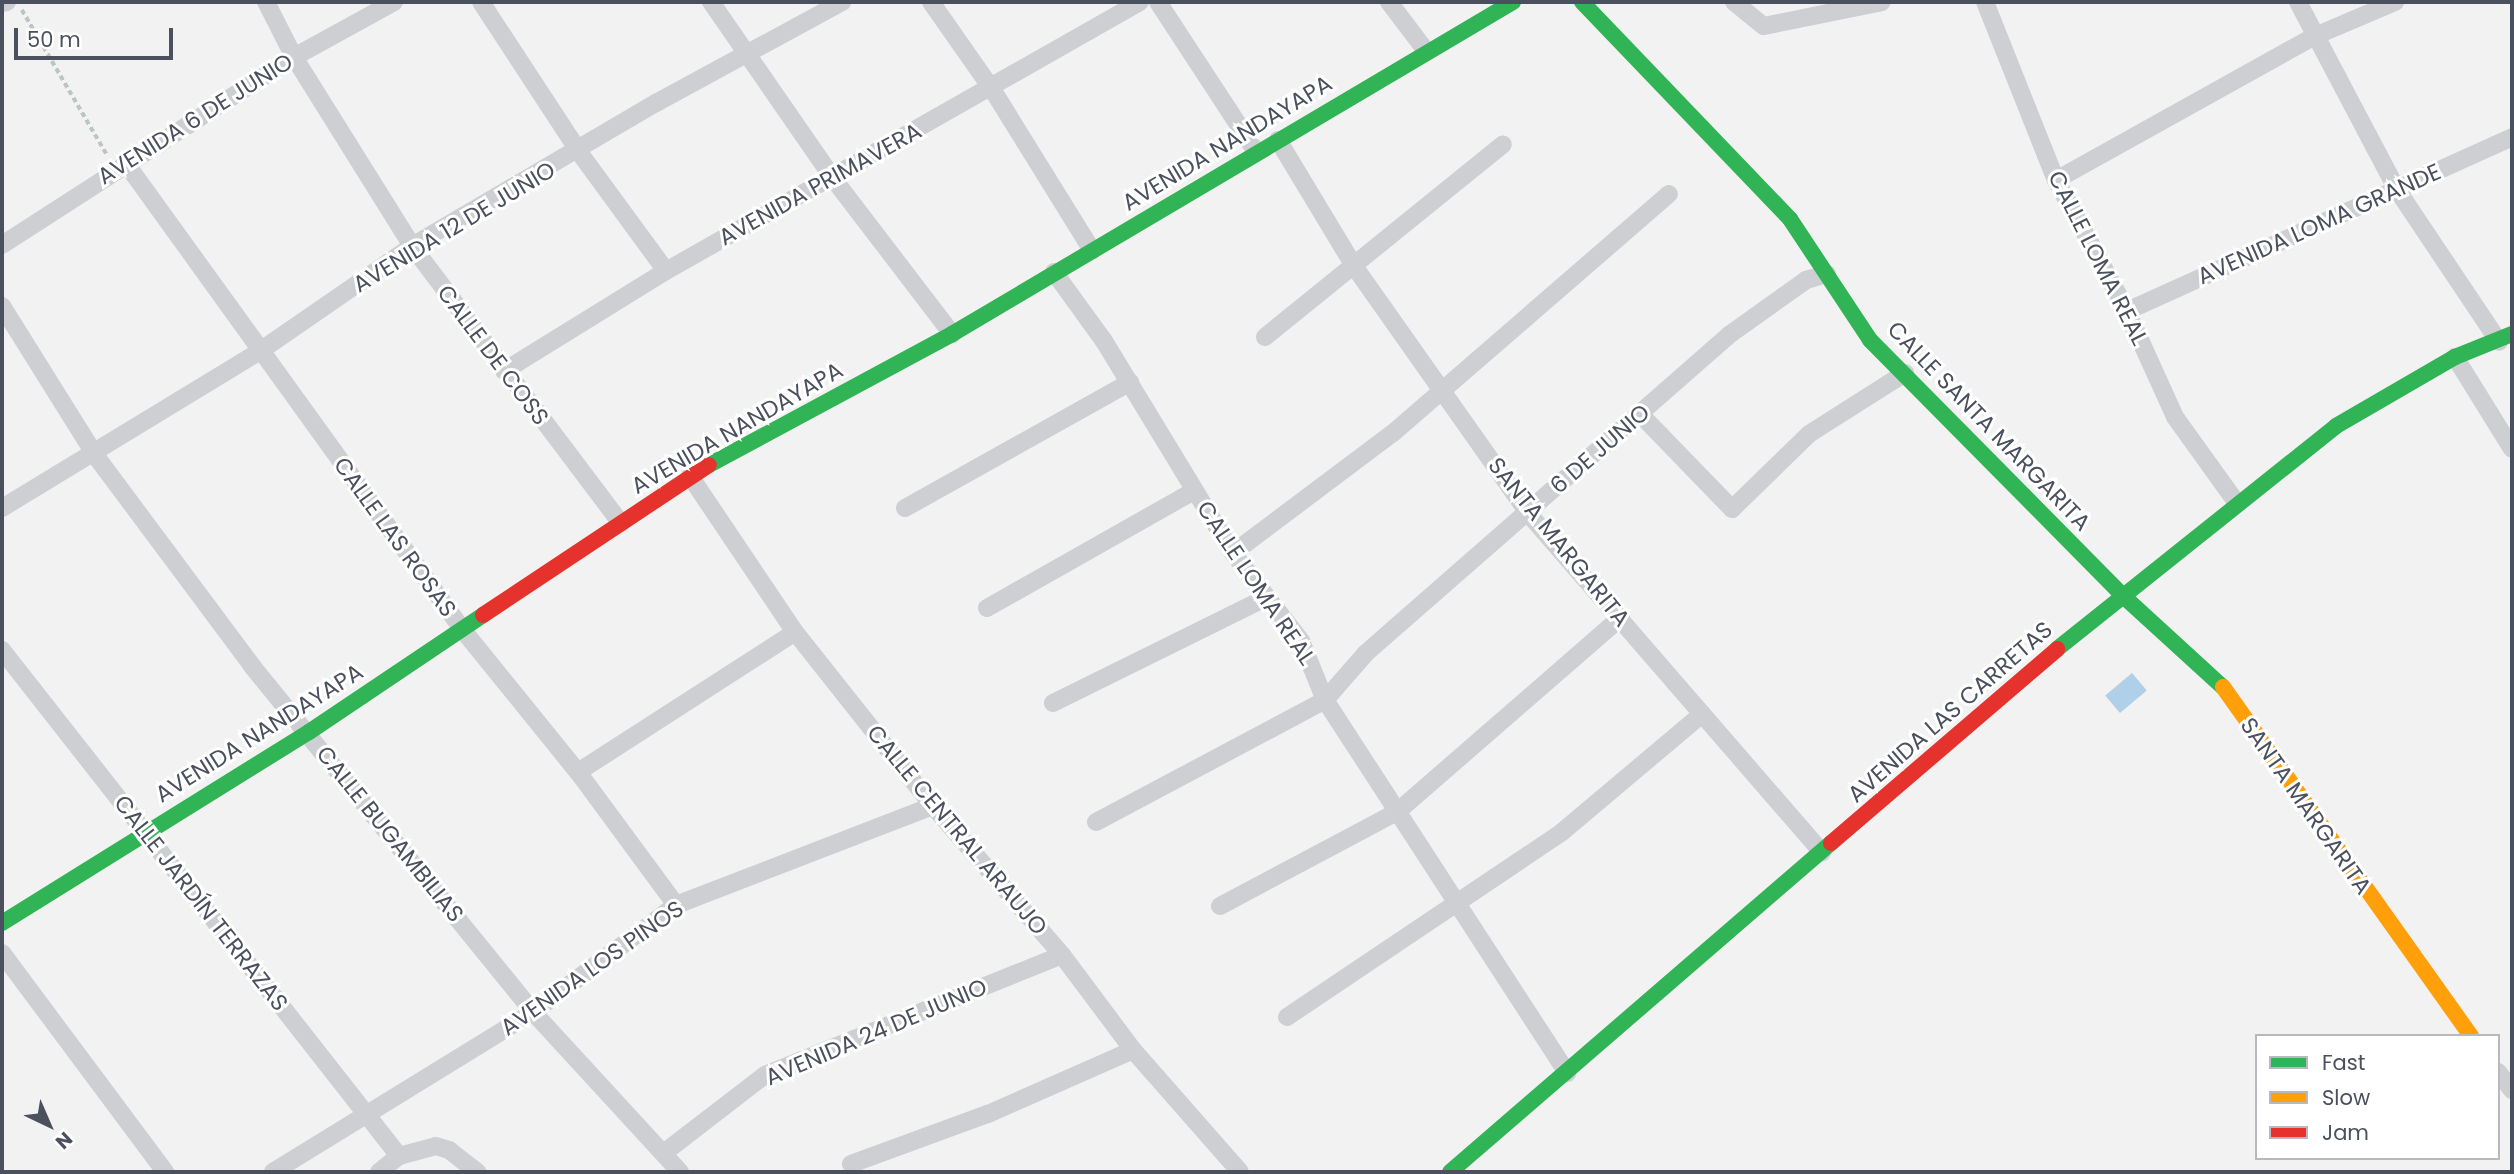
<!DOCTYPE html>
<html>
<head>
<meta charset="utf-8">
<style>
  body { margin:0 }
  #map { position:relative; width:2514px; height:1174px; overflow:hidden; background:#f2f2f2; font-family:Poppins,sans-serif }
  div>[style] { position:absolute }
  .water>* { inset:0; background:#b0d0ea; transform-origin:0 0 }
  .path>* { height:3.5px; margin-top:-1.75px; transform-origin:0; background:repeating-linear-gradient(90deg,#bcc5c5 0 5px,transparent 0 8.5px) }
  .street>* { height:18px; margin:-9px; padding:0 9px; transform-origin:9px; border-radius:9px; background:#cecfd2 }
  .fast>* { height:16px; margin:-8px; padding:0 8px; transform-origin:8px; border-radius:8px; background:#30b455 }
  .slow>* { height:16px; margin:-8px; padding:0 8px; transform-origin:8px; border-radius:8px; background:#ff9f0a }
  .jam>* { height:16px; margin:-8px; padding:0 8px; transform-origin:8px; border-radius:8px; background:#e5322d }
  span { translate:-50% -50%; white-space:nowrap; text-align:center; line-height:1.15; -webkit-text-stroke:6px #fff; paint-order:stroke }
  .street-label { font-size:23px; color:#4a505d }
  .frame { position:absolute; inset:0; border:4px solid #4a505d; pointer-events:none }
  .legend { position:absolute; left:2255px; top:1034px; width:245px; height:126px; box-sizing:border-box; background:#fff; border:2px solid #b7b9be; margin:0; padding:9px 12px; list-style:none; font-size:21px; color:#4a505d }
  .legend li { display:flex; align-items:center; gap:14px; height:35px }
  .legend b { width:35px; border:2px solid #b7b9be }
  .north { position:absolute; left:14px; top:1090px; width:70px; height:70px; -webkit-text-stroke:5px #fff; paint-order:stroke; rotate:136deg; font-size:19px; font-weight:700; line-height:28px; text-align:center; color:#4a505d }
  .north::after { content:''; display:block; margin:auto; width:24px; height:32px; background:#4a505d; clip-path:polygon(50% 0,100% 100%,50% 72%,0 100%) }
  .scale { position:absolute; left:14px; top:28px; width:159px; height:32px; box-sizing:border-box; border:4px solid #4a505d; border-top:0; padding-left:9px; font-size:21px; line-height:24px; white-space:nowrap; color:#4a505d; -webkit-text-stroke:5px #fff; paint-order:stroke }
</style>
</head>
<body>
<div id="map">
  <div class="water">
    <i style="left:2132px;top:673px;width:23px;height:35px;rotate:50deg"></i>
  </div>
  <div class="path">
    <i style="left:22px;top:10px;width:168px;rotate:59.6deg"></i>
  </div>
  <div class="street">
    <i style="left:266px;top:2px;width:62px;rotate:63deg"></i>
    <i style="left:294px;top:57px;width:223px;rotate:58deg"></i>
    <i style="left:412px;top:246px;width:347px;rotate:53deg"></i>
    <i style="left:481px;top:2px;width:179px;rotate:56.8deg"></i>
    <i style="left:579px;top:152px;width:147px;rotate:53.8deg"></i>
    <i style="left:711px;top:2px;width:213px;rotate:55.3deg"></i>
    <i style="left:832px;top:177px;width:198px;rotate:52.6deg"></i>
    <i style="left:931px;top:2px;width:106px;rotate:55deg"></i>
    <i style="left:992px;top:89px;width:190px;rotate:58.2deg"></i>
    <i style="left:1158px;top:2px;width:179px;rotate:56.8deg"></i>
    <i style="left:1389px;top:2px;width:61px;rotate:52.9deg"></i>
    <i style="left:1734px;top:2px;width:38px;rotate:39deg"></i>
    <i style="left:1764px;top:26px;width:120px;rotate:-11.5deg"></i>
    <i style="left:1985px;top:2px;width:192px;rotate:68.3deg"></i>
    <i style="left:2056px;top:180px;width:149px;rotate:61.5deg"></i>
    <i style="left:2127px;top:311px;width:116px;rotate:65.6deg"></i>
    <i style="left:2175px;top:417px;width:105px;rotate:54.3deg"></i>
    <i style="left:2298px;top:2px;width:210px;rotate:62.2deg"></i>
    <i style="left:2396px;top:188px;width:185px;rotate:56.2deg"></i>
    <i style="left:2px;top:3px;width:5px;rotate:-11deg"></i>
    <i style="left:1278px;top:140px;width:147px;rotate:58.9deg"></i>
    <i style="left:1354px;top:266px;width:302px;rotate:54.8deg"></i>
    <i style="left:1528px;top:513px;width:449px;rotate:49.1deg"></i>
    <i style="left:125px;top:162px;width:576px;rotate:54.18deg"></i>
    <i style="left:462px;top:629px;width:184px;rotate:51deg"></i>
    <i style="left:578px;top:772px;width:165px;rotate:53.6deg"></i>
    <i style="left:2056px;top:180px;width:296px;rotate:-29.1deg"></i>
    <i style="left:2315px;top:36px;width:87px;rotate:-23deg"></i>
    <i style="left:2px;top:245px;width:347px;rotate:-32.8deg"></i>
    <i style="left:294px;top:57px;width:114px;rotate:-28.8deg"></i>
    <i style="left:1054px;top:272px;width:85px;rotate:54.1deg"></i>
    <i style="left:1104px;top:341px;width:248px;rotate:58.7deg"></i>
    <i style="left:1233px;top:553px;width:111px;rotate:52.3deg"></i>
    <i style="left:1301px;top:641px;width:64px;rotate:67.9deg"></i>
    <i style="left:1325px;top:700px;width:445px;rotate:57deg"></i>
    <i style="left:2px;top:306px;width:176px;rotate:58deg"></i>
    <i style="left:95px;top:455px;width:263px;rotate:53.3deg"></i>
    <i style="left:252px;top:666px;width:446px;rotate:50.9deg"></i>
    <i style="left:533px;top:1012px;width:217px;rotate:47.4deg"></i>
    <i style="left:2127px;top:311px;width:422px;rotate:-24.3deg"></i>
    <i style="left:1265px;top:337px;width:306px;rotate:-39deg"></i>
    <i style="left:2455px;top:357px;width:108px;rotate:58.2deg"></i>
    <i style="left:504px;top:371px;width:190px;rotate:-31.7deg"></i>
    <i style="left:666px;top:271px;width:545px;rotate:-29.58deg"></i>
    <i style="left:1641px;top:415px;width:131px;rotate:45.9deg"></i>
    <i style="left:1732px;top:509px;width:107px;rotate:-44.2deg"></i>
    <i style="left:1809px;top:434px;width:114px;rotate:-32.4deg"></i>
    <i style="left:690px;top:476px;width:188px;rotate:56.1deg"></i>
    <i style="left:795px;top:632px;width:222px;rotate:51.6deg"></i>
    <i style="left:933px;top:806px;width:197px;rotate:49.1deg"></i>
    <i style="left:1062px;top:955px;width:119px;rotate:53.2deg"></i>
    <i style="left:1133px;top:1050px;width:162px;rotate:48.7deg"></i>
    <i style="left:2px;top:508px;width:302px;rotate:-31.3deg"></i>
    <i style="left:260px;top:351px;width:185px;rotate:-34.6deg"></i>
    <i style="left:412px;top:246px;width:283px;rotate:-30.4deg"></i>
    <i style="left:656px;top:103px;width:212px;rotate:-28.5deg"></i>
    <i style="left:905px;top:508px;width:258px;rotate:-29.2deg"></i>
    <i style="left:1233px;top:553px;width:200px;rotate:-36.9deg"></i>
    <i style="left:1393px;top:433px;width:365px;rotate:-40.9deg"></i>
    <i style="left:987px;top:608px;width:238px;rotate:-29.5deg"></i>
    <i style="left:2px;top:650px;width:643px;rotate:51.88deg"></i>
    <i style="left:1053px;top:703px;width:237px;rotate:-26.3deg"></i>
    <i style="left:578px;top:772px;width:258px;rotate:-32.8deg"></i>
    <i style="left:1096px;top:822px;width:259px;rotate:-28deg"></i>
    <i style="left:1325px;top:700px;width:62px;rotate:-48.9deg"></i>
    <i style="left:1366px;top:653px;width:483px;rotate:-41.2deg"></i>
    <i style="left:1729px;top:335px;width:95px;rotate:-35.5deg"></i>
    <i style="left:1806px;top:280px;width:22px;rotate:-16deg"></i>
    <i style="left:1220px;top:906px;width:200px;rotate:-28deg"></i>
    <i style="left:1397px;top:812px;width:297px;rotate:-41deg"></i>
    <i style="left:2px;top:953px;width:273px;rotate:53.3deg"></i>
    <i style="left:1287px;top:1017px;width:331px;rotate:-33.9deg"></i>
    <i style="left:1562px;top:832px;width:183px;rotate:-40.1deg"></i>
    <i style="left:2498px;top:1072px;width:23px;rotate:52deg"></i>
    <i style="left:665px;top:1152px;width:126px;rotate:-37.6deg"></i>
    <i style="left:765px;top:1075px;width:320px;rotate:-22deg"></i>
    <i style="left:851px;top:1164px;width:146px;rotate:-20.1deg"></i>
    <i style="left:988px;top:1114px;width:158px;rotate:-23.8deg"></i>
    <i style="left:273px;top:1172px;width:305px;rotate:-31.6deg"></i>
    <i style="left:533px;top:1012px;width:179px;rotate:-36.8deg"></i>
    <i style="left:676px;top:905px;width:275px;rotate:-21.1deg"></i>
    <i style="left:379px;top:1172px;width:26px;rotate:-39deg"></i>
    <i style="left:399px;top:1156px;width:38px;rotate:-15deg"></i>
    <i style="left:436px;top:1146px;width:14px;rotate:17deg"></i>
    <i style="left:449px;top:1150px;width:36px;rotate:38deg"></i>
  </div>
  <div class="fast">
    <i style="left:1582px;top:2px;width:301px;rotate:46.2deg"></i>
    <i style="left:1790px;top:219px;width:145px;rotate:56.5deg"></i>
    <i style="left:1870px;top:340px;width:357px;rotate:45.3deg"></i>
    <i style="left:2121px;top:594px;width:138px;rotate:42.4deg"></i>
    <i style="left:709px;top:465px;width:276px;rotate:-28.3deg"></i>
    <i style="left:952px;top:334px;width:652px;rotate:-30.62deg"></i>
    <i style="left:2057px;top:649px;width:357px;rotate:-38.6deg"></i>
    <i style="left:2336px;top:426px;width:138px;rotate:-30.1deg"></i>
    <i style="left:2455px;top:357px;width:61px;rotate:-22deg"></i>
    <i style="left:2px;top:923px;width:362px;rotate:-31.9deg"></i>
    <i style="left:309px;top:732px;width:210px;rotate:-33.9deg"></i>
    <i style="left:1450px;top:1172px;width:503px;rotate:-40.81deg"></i>
  </div>
  <div class="slow">
    <i style="left:2223px;top:687px;width:428px;rotate:54.6deg"></i>
  </div>
  <div class="jam">
    <i style="left:483px;top:615px;width:271px;rotate:-33.6deg"></i>
    <i style="left:1831px;top:843px;width:298px;rotate:-40.6deg"></i>
  </div>
  <div class="street-label">
    <span style="left:195px;top:119px;rotate:-32deg">AVENIDA 6 DE JUNIO</span>
    <span style="left:1227px;top:143px;rotate:-31deg">AVENIDA NANDAYAPA</span>
    <span style="left:820px;top:184px;rotate:-29deg">AVENIDA PRIMAVERA</span>
    <span style="left:2319px;top:224px;rotate:-24deg">AVENIDA LOMA GRANDE</span>
    <span style="left:454px;top:227px;rotate:-31deg">AVENIDA 12 DE JUNIO</span>
    <span style="left:2098px;top:258px;rotate:63deg">CALLE LOMA REAL</span>
    <span style="left:493px;top:355px;rotate:53deg">CALLE DE COSS</span>
    <span style="left:1989px;top:426px;rotate:46deg">CALLE SANTA MARGARITA</span>
    <span style="left:737px;top:428px;rotate:-30deg">AVENIDA NANDAYAPA</span>
    <span style="left:1600px;top:449px;rotate:-41deg">6 DE JUNIO</span>
    <span style="left:395px;top:537px;rotate:54deg">CALLE LAS ROSAS</span>
    <span style="left:1559px;top:542px;rotate:51deg">SANTA MARGARITA</span>
    <span style="left:1256px;top:583px;rotate:56deg">CALLE LOMA REAL</span>
    <span style="left:1950px;top:712px;rotate:-41deg">AVENIDA LAS CARRETAS</span>
    <span style="left:259px;top:733px;rotate:-32deg">AVENIDA NANDAYAPA</span>
    <span style="left:2306px;top:806px;rotate:55deg">SANTA MARGARITA</span>
    <span style="left:957px;top:830px;rotate:50deg">CALLE CENTRAL ARAUJO</span>
    <span style="left:390px;top:834px;rotate:51deg">CALLE BUGAMBILIAS</span>
    <span style="left:201px;top:903px;rotate:52deg">CALLE JARDÍN TERRAZAS</span>
    <span style="left:592px;top:968px;rotate:-35deg">AVENIDA LOS PINOS</span>
    <span style="left:876px;top:1032px;rotate:-23deg">AVENIDA 24 DE JUNIO</span>
  </div>
  <div class="frame"></div>
  <ul class="legend">
  <li><b style="height:9px;background:#30b455"></b>Fast</li>
  <li><b style="height:9px;background:#ff9f0a"></b>Slow</li>
  <li><b style="height:9px;background:#e5322d"></b>Jam</li>
  </ul>
  <div class="north">N</div>
  <div class="scale">50 m</div>
</div>
</body>
</html>
